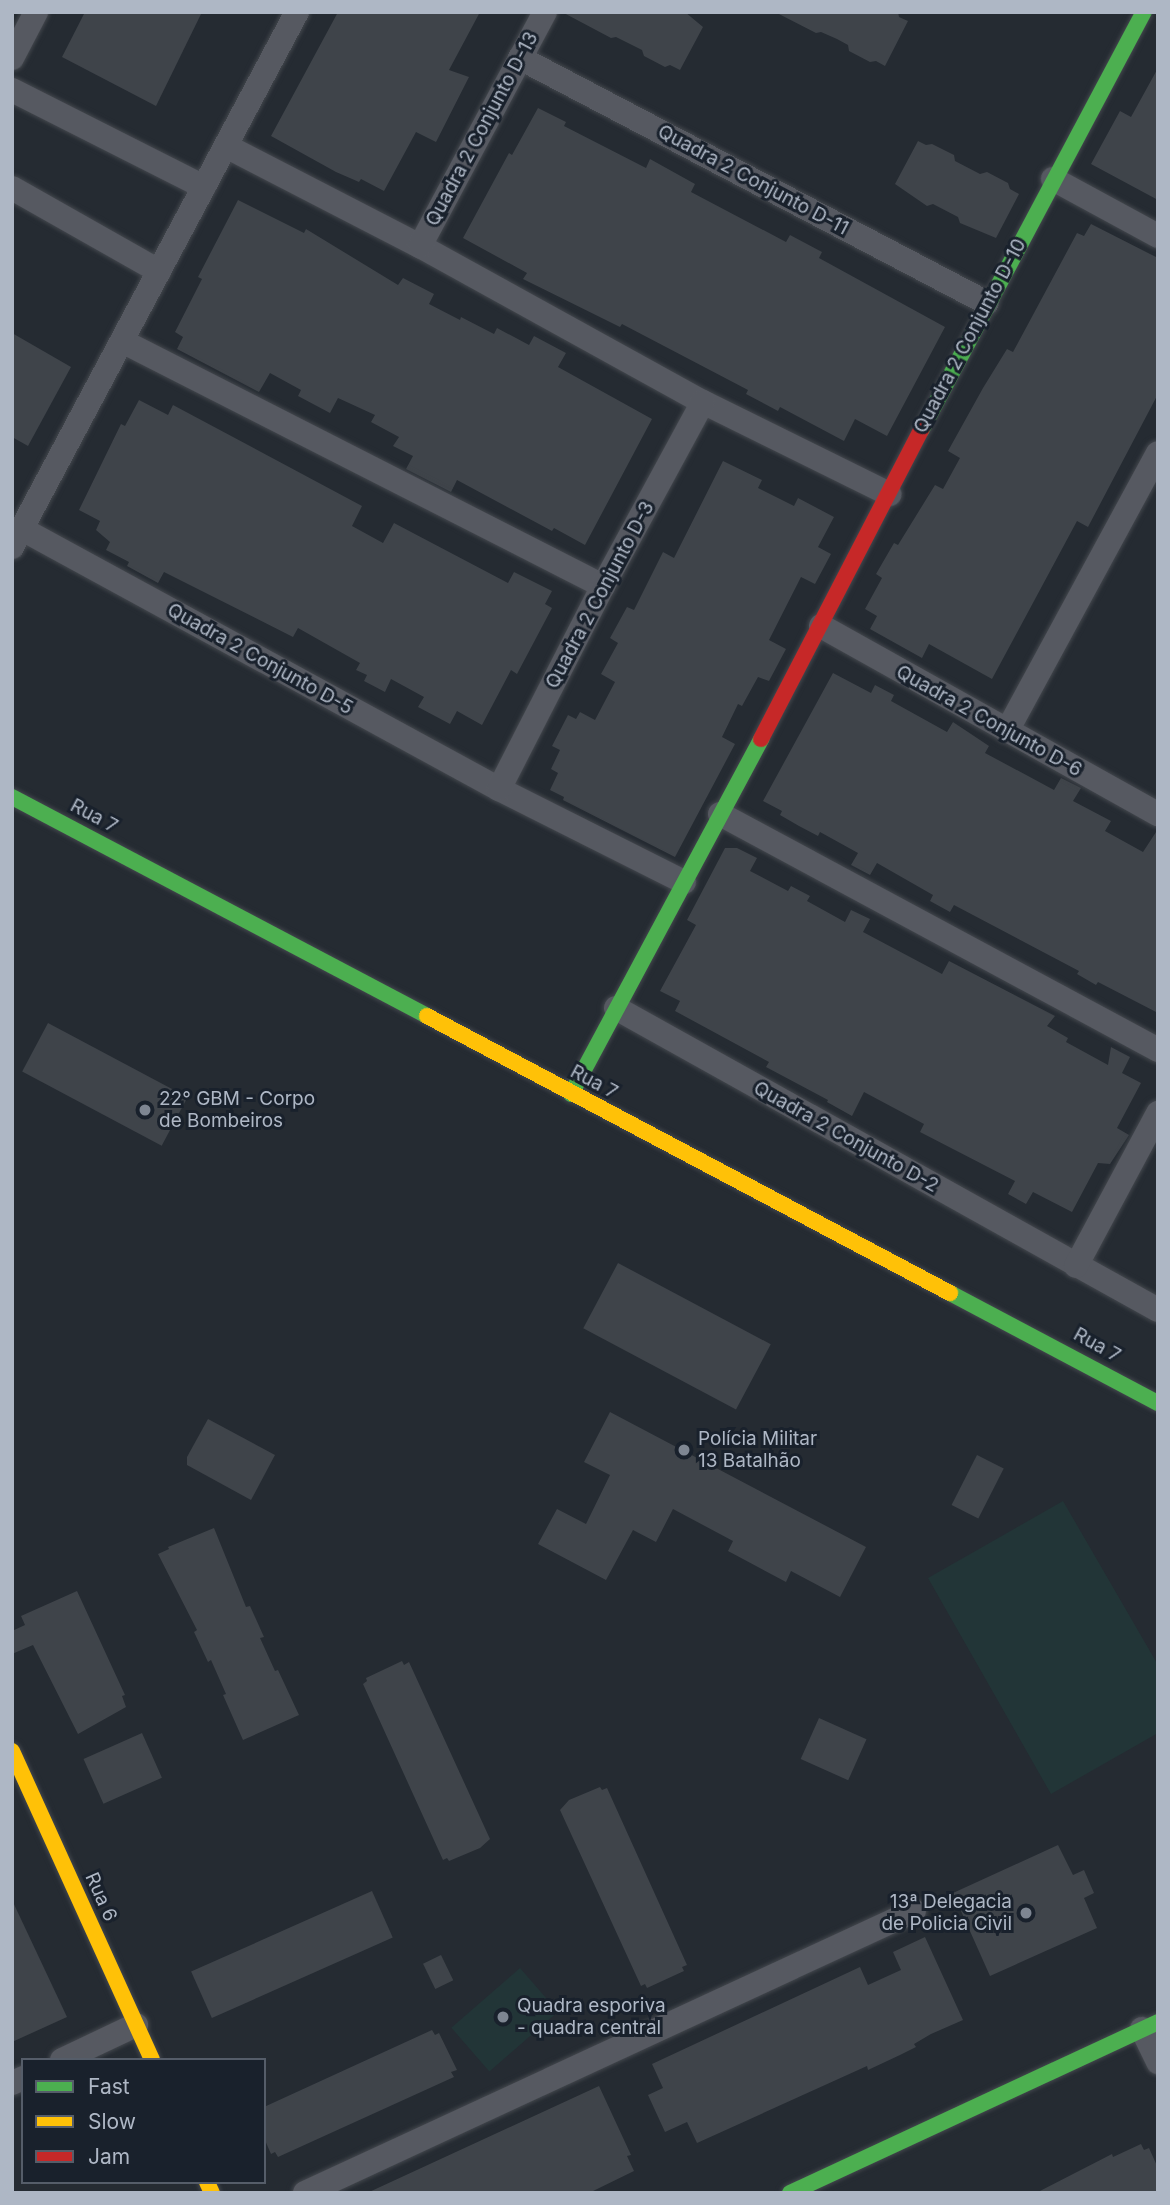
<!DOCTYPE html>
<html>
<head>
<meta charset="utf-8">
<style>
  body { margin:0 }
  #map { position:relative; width:1170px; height:2205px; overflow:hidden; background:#252b32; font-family:Inter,sans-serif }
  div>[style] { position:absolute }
  .green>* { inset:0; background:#223537; transform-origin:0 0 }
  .building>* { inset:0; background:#3f444a; transform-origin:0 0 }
  .roads { filter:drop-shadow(0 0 2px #43474d) drop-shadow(0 0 2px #43474d) }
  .street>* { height:24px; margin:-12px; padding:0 12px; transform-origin:12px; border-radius:12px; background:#565961 }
  .fast>* { height:16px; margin:-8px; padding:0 8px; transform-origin:8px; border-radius:8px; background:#4caf50 }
  .slow>* { height:16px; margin:-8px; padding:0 8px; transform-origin:8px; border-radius:8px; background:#ffc107 }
  .jam>* { height:16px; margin:-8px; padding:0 8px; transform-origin:8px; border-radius:8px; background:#c62828 }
  .dots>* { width:19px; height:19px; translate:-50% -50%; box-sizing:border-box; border:4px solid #19212c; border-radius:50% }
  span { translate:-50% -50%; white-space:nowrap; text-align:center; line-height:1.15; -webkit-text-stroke:6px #19212c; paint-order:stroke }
  .street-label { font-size:19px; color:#aeb7c5 }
  .poi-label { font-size:19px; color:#aeb7c5 }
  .left { translate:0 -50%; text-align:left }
  .right { translate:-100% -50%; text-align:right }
  .frame { position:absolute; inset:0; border:14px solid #aeb7c5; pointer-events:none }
  .legend { position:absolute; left:21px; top:2058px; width:245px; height:126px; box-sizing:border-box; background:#19212c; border:2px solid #555d69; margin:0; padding:9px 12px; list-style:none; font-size:21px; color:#aeb7c5 }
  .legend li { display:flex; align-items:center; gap:14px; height:35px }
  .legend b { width:35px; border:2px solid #555d69 }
</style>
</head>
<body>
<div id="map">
  <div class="green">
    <i style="clip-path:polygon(1063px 1501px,1158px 1665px,1158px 1733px,1051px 1794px,928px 1578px)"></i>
    <i style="left:520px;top:1968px;width:58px;height:91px;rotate:49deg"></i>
  </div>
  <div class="building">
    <i style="clip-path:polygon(85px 12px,202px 12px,156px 106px,62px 57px)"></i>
    <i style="clip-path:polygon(338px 12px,480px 12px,449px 70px,469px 77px,436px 142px,416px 132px,384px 191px,361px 179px,359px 182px,336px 172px,271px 136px)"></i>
    <i style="clip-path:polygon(562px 12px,685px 12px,703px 27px,680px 70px,670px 65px,665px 67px,644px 56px,642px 50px,616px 37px,611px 38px)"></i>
    <i style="clip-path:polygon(775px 12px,898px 12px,899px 17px,908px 21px,885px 66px,876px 61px,870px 62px,849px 51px,848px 45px,837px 39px,821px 32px,816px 33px)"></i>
    <i style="clip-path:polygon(1158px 68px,1158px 200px,1091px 164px,1120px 111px,1131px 117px)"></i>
    <i style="clip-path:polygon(538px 108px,566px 122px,564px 126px,646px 168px,650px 159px,695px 184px,691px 192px,786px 242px,790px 235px,822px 252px,819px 258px,945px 327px,887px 436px,855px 419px,844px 441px,780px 407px,778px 411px,746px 394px,748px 390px,622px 324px,620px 327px,523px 279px,527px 273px,463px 238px,509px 153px,512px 155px)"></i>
    <i style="clip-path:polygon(918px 141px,926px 145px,932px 144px,954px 155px,955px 161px,980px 174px,987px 172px,1008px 183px,1010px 189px,1019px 194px,996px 238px,960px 223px,958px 217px,933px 204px,927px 206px,895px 184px)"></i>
    <i style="clip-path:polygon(238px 200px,304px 233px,306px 229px,398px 285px,403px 278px,434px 294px,429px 304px,460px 320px,461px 317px,494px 334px,497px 328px,529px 345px,534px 336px,566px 353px,558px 367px,652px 419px,585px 545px,554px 528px,552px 531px,457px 480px,451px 492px,406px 469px,413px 456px,393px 446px,399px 437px,371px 422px,375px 415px,338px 398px,330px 413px,298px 396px,301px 390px,270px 373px,259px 392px,177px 349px,183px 337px,175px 332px,202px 279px,198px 277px)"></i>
    <i style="clip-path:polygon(1091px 224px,1158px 258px,1158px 394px,1088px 527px,1077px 521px,992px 679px,929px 644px,922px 658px,870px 629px,877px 616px,865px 609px,882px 578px,876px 574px,894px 543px,898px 545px,935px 485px,943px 489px,960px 458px,948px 451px,983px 388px,1007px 349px,1013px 352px,1077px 233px,1084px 236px)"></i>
    <i style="clip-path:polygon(12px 333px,71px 367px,28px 446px,12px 437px)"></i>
    <i style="clip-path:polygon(139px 400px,168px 415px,173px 405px,362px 506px,352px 526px,383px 543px,394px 523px,508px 583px,514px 572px,552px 591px,545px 604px,552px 608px,517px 674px,511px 670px,482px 725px,457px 711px,450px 724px,418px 707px,424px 697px,391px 679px,385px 692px,364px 681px,367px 675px,356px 670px,360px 663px,298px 628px,293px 637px,164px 572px,158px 583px,127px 566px,129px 562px,106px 550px,110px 542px,96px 530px,100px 521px,79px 510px,121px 424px,125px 426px)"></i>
    <i style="clip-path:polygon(723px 461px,762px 480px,758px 488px,794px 506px,798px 498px,834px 517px,818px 547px,831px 554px,815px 584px,801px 577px,769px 640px,786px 649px,769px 681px,758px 677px,742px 706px,738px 704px,722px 737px,735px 744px,675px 857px,563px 800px,564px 797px,550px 790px,558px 773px,551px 769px,560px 750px,552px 746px,568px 715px,576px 719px,580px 712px,595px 720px,615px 682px,601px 674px,618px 643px,610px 638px,627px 607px,634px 610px,663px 552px,674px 558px)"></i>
    <i style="clip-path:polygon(833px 673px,871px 693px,875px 685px,894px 695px,891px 701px,947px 732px,953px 722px,989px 746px,985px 753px,1054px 790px,1061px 778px,1081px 788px,1073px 801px,1111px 821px,1105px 831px,1143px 852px,1158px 829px,1158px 1013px,1098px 982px,1096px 985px,1077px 974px,1079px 971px,954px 905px,950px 912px,930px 901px,933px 895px,877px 863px,870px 875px,851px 865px,858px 853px,820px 832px,818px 836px,799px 826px,780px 815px,782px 811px,763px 801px)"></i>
    <i style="clip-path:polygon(725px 848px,737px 848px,757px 858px,750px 871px,788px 891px,791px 886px,810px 896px,807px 901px,845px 922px,851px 910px,870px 919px,863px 932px,942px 974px,949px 961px,1055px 1016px,1047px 1026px,1068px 1038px,1066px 1042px,1108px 1065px,1111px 1047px,1130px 1057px,1122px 1073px,1141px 1083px,1117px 1128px,1129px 1135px,1110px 1164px,1098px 1163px,1072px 1212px,1033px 1192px,1026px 1204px,1008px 1194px,1015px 1181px,920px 1132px,924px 1124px,864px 1092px,852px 1116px,827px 1102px,828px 1100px,766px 1067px,769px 1062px,675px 1011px,680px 1001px,660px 991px,696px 925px,687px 920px)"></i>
    <i style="left:48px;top:1023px;width:158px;height:55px;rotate:28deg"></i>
    <i style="left:618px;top:1263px;width:173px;height:74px;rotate:28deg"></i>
    <i style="clip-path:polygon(610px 1412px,866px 1547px,840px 1597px,791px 1571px,786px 1582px,728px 1551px,733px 1541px,673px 1509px,656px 1542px,633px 1530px,606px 1580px,538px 1544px,557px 1509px,586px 1524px,610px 1475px,584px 1462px)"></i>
    <i style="clip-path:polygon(208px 1419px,275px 1455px,251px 1500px,187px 1465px,187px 1457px)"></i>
    <i style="left:977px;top:1455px;width:30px;height:56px;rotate:27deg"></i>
    <i style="clip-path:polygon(214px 1528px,246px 1607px,250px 1606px,264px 1637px,260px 1638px,275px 1671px,278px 1670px,299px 1715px,243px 1740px,223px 1695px,226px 1694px,211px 1660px,208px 1662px,194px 1632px,197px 1630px,158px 1554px,169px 1549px,168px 1547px)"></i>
    <i style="clip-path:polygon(77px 1591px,125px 1695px,122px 1696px,126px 1707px,78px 1734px,33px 1645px,12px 1654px,12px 1631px,25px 1625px,21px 1616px)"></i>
    <i style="clip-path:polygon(402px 1661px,404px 1665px,409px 1662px,490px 1839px,480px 1848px,449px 1861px,447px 1858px,443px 1860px,363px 1684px,367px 1681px,366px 1678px)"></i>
    <i style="left:819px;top:1718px;width:52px;height:45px;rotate:24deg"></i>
    <i style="left:142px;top:1733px;width:49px;height:64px;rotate:66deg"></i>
    <i style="clip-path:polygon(600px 1787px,602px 1790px,607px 1788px,687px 1965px,682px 1967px,684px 1971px,647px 1988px,645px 1984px,641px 1986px,560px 1810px,569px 1800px)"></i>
    <i style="clip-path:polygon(1058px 1845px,1073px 1875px,1084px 1870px,1094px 1893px,1084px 1898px,1097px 1928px,990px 1976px,953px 1893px)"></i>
    <i style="left:372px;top:1891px;width:51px;height:198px;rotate:66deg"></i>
    <i style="clip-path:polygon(12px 1900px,67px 2017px,12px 2042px)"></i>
    <i style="clip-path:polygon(925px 1937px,963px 2020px,931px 2034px,914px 2044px,916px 2047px,900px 2055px,868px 2070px,867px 2066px,697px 2143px,687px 2122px,665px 2132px,648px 2095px,663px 2088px,652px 2064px,860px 1967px,868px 1985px,901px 1970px,893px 1952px)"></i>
    <i style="left:441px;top:1955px;width:28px;height:20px;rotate:64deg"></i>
    <i style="clip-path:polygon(432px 2030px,435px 2035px,439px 2033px,457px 2070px,451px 2072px,454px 2077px,278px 2157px,275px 2152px,271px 2154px,264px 2138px,264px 2107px)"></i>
    <i style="clip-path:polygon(599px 2086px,631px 2155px,627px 2156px,634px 2171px,589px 2193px,367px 2193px)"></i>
    <i style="clip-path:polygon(1141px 2144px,1144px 2150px,1149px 2148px,1158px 2168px,1158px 2193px,1036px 2193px,1112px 2154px,1113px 2157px)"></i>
  </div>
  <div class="roads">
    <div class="street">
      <i style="left:12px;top:58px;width:52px;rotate:-62.4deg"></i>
      <i style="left:520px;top:58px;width:527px;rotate:27.68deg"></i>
      <i style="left:12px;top:90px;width:215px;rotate:26.8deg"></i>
      <i style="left:226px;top:146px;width:218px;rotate:27.3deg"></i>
      <i style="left:420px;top:246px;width:323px;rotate:28.9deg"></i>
      <i style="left:703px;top:402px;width:208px;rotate:26.3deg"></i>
      <i style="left:1053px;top:179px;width:119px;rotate:28.5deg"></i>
      <i style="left:12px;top:188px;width:169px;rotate:29.5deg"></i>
      <i style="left:420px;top:246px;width:265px;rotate:-61.9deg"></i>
      <i style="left:122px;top:341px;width:540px;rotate:26.99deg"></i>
      <i style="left:22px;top:529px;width:543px;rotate:28.59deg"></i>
      <i style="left:499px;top:789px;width:207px;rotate:26.7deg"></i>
      <i style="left:12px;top:547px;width:606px;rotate:-61.96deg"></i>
      <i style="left:821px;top:626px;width:386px;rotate:29.2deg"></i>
      <i style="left:1007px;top:731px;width:316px;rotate:-61.5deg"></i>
      <i style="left:499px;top:789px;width:228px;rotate:-62.9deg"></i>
      <i style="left:603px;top:586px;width:209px;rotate:-61.5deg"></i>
      <i style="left:720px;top:814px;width:498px;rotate:28.3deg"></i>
      <i style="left:616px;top:1008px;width:620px;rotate:29.13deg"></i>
      <i style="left:1076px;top:1266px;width:174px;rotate:-61.8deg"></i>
      <i style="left:1142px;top:2029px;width:37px;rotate:64deg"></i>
      <i style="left:62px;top:2060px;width:82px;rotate:-25.3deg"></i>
      <i style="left:12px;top:2083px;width:12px;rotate:-24deg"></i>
      <i style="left:305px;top:2193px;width:671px;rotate:-24.85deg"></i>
    </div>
    <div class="fast">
      <i style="left:922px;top:429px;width:472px;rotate:-62deg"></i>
      <i style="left:12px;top:797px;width:469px;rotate:27.8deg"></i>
      <i style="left:571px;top:1094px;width:403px;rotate:-61.8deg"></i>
      <i style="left:950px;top:1293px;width:235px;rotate:27.9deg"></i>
      <i style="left:790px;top:2193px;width:406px;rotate:-24.9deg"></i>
    </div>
    <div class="slow">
      <i style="left:427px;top:1016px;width:592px;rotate:27.91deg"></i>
      <i style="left:12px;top:1751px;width:339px;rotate:65.6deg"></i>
      <i style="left:207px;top:2182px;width:12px;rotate:66deg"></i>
    </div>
    <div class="jam">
      <i style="left:761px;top:739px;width:349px;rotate:-62.6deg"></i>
    </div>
  </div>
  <div class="dots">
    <i style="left:145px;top:1110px;background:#7e8692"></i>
    <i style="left:684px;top:1450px;background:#7e8692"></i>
    <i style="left:1026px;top:1913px;background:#7e8692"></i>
    <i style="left:503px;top:2017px;background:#7e8692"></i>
  </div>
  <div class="street-label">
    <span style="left:482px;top:129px;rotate:-62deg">Quadra 2 Conjunto D-13</span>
    <span style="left:753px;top:180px;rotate:28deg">Quadra 2 Conjunto D-11</span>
    <span style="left:970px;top:336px;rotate:-62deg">Quadra 2 Conjunto D-10</span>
    <span style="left:600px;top:595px;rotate:-62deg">Quadra 2 Conjunto D-3</span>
    <span style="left:260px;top:659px;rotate:29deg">Quadra 2 Conjunto D-5</span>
    <span style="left:989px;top:721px;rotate:29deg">Quadra 2 Conjunto D-6</span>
    <span style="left:94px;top:816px;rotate:28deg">Rua 7</span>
    <span style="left:594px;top:1082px;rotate:28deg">Rua 7</span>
    <span style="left:846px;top:1137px;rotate:29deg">Quadra 2 Conjunto D-2</span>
    <span style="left:1097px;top:1345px;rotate:29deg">Rua 7</span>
    <span style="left:101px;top:1897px;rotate:66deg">Rua 6</span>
  </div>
  <div class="poi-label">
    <span class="left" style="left:159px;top:1110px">22° GBM - Corpo<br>de Bombeiros</span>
    <span class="left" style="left:698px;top:1450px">Polícia Militar<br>13 Batalhão</span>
    <span class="right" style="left:1012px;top:1913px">13ª Delegacia<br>de Policia Civil</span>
    <span class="left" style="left:517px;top:2017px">Quadra esporiva<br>- quadra central</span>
  </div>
  <div class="frame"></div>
  <ul class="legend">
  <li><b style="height:9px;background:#4caf50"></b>Fast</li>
  <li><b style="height:9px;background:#ffc107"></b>Slow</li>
  <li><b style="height:9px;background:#c62828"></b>Jam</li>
  </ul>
</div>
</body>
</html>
